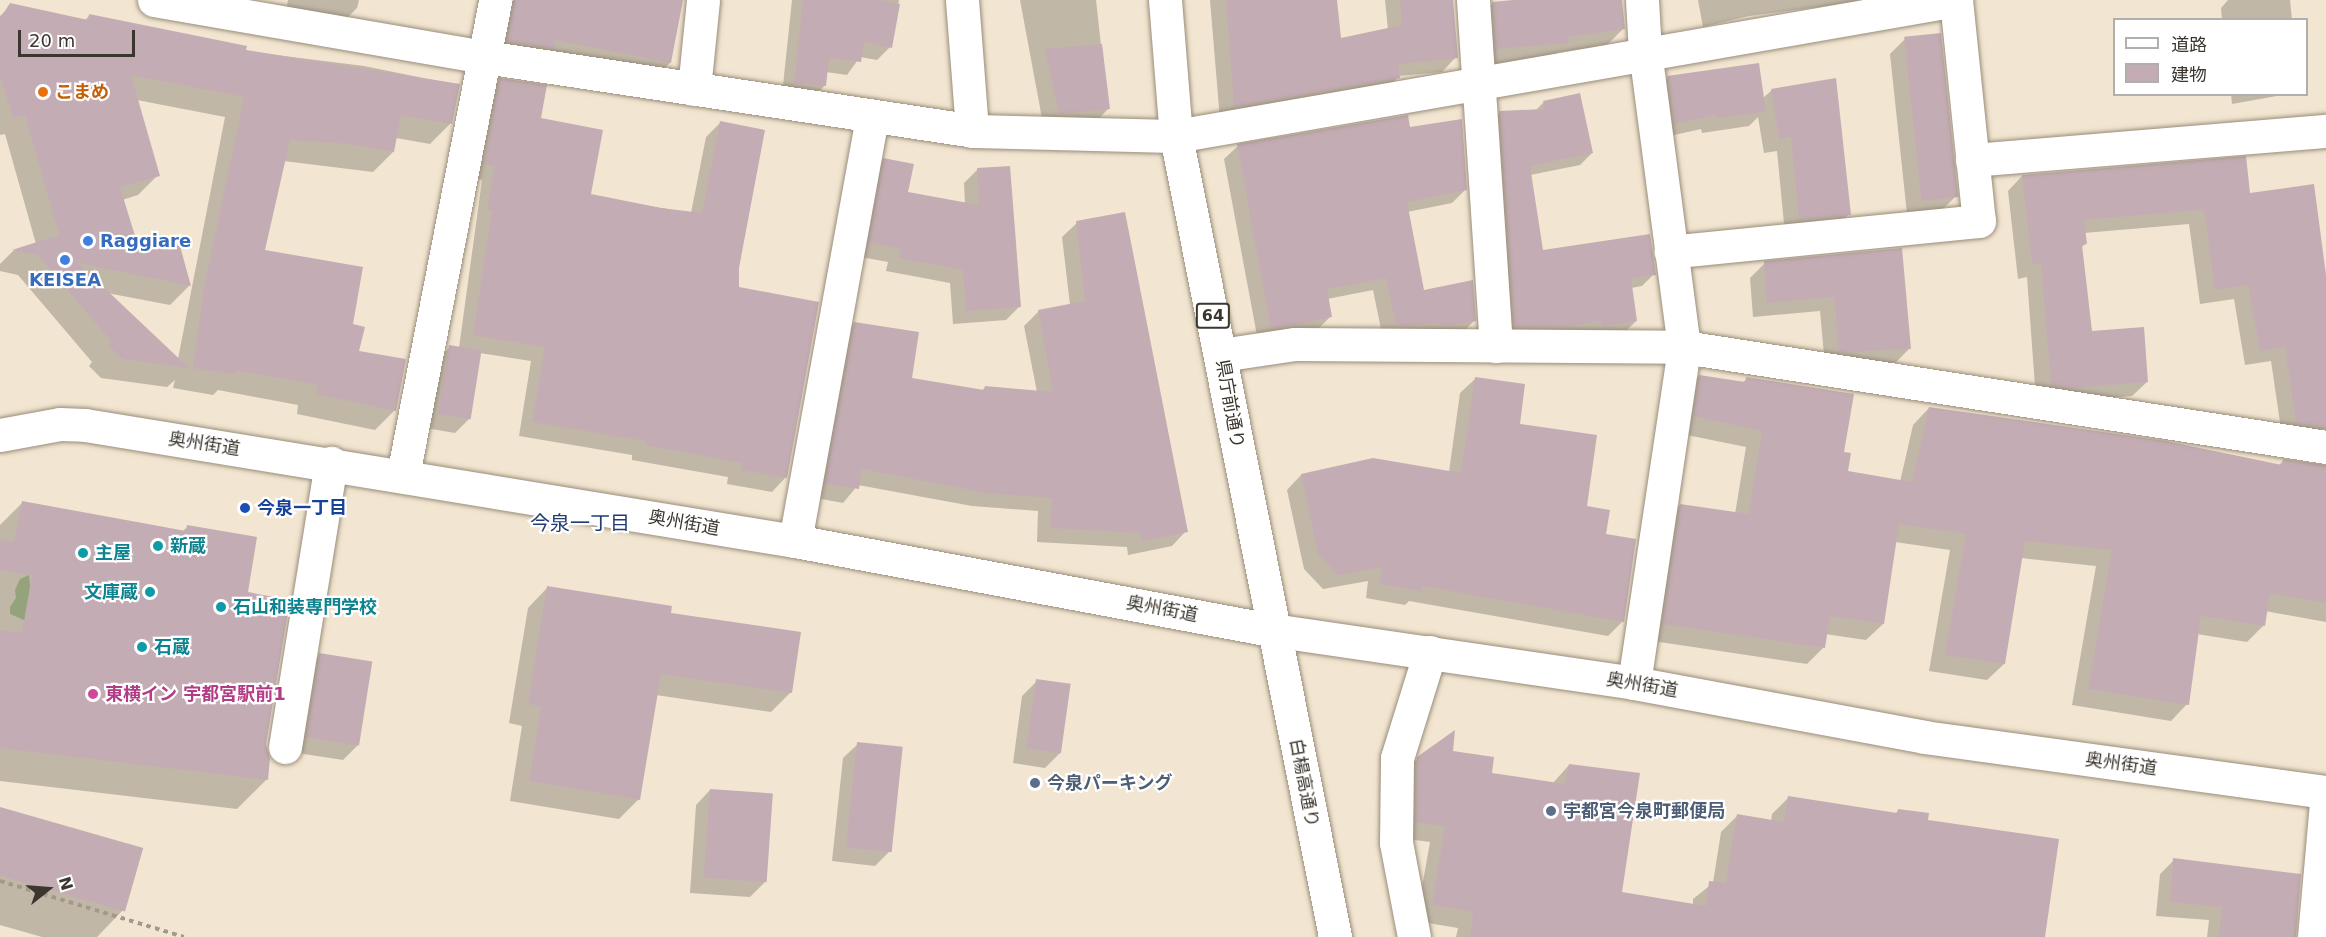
<!DOCTYPE html>
<html>
<head>
<meta charset="utf-8">
<style>
  body { margin:0 }
  #map { position:relative; width:2326px; height:937px; overflow:hidden; background:#f2e5d1; font-family:"DejaVu Sans","Noto Sans JP",sans-serif }
  div>[style] { position:absolute }
  .green>* { inset:0; background:#b9cc9c }
  .shadow>* { inset:0; background:#0003 }
  .building>* { inset:0; background:#c4acb4; transform-origin:0 0 }
  .path>* { height:4px; margin-top:-2px; transform-origin:0; background:repeating-linear-gradient(90deg,#a2998a 0 4.5px,transparent 0 9px) }
  .roads { filter:drop-shadow(0 0 2px #998d7b) drop-shadow(0 0 2px #998d7b) }
  .minor>* { height:33px; margin:-16.5px; padding:0 16.5px; transform-origin:16.5px; border-radius:16.5px; background:#fff }
  .major>* { height:33px; margin:-16.5px; padding:0 16.5px; transform-origin:16.5px; border-radius:16.5px; background:#fff }
  .dots>* { width:16px; height:16px; translate:-50% -50%; box-sizing:border-box; border:3px solid #fff; border-radius:50% }
  span { translate:-50% -50%; white-space:nowrap; text-align:center; line-height:1.15; -webkit-text-stroke:4.5px #fff; paint-order:stroke }
  .shield-label span { padding:2px 4px; background:#fff; border:2px solid; border-radius:4px; -webkit-text-stroke-width:0 }
  .shield-label { font-size:16px; color:#3b362e; font-weight:700 }
  .food-label { font-size:18px; color:#c56008; font-weight:700 }
  .left { translate:0 -50%; text-align:left }
  .shop-label { font-size:18px; color:#366cbe; font-weight:700 }
  .street-label { font-size:18px; color:#3b362e }
  .transit-label { font-size:18px; color:#164399; font-weight:700 }
  .culture-label { font-size:18px; color:#0d838f; font-weight:700 }
  .right { translate:-100% -50%; text-align:right }
  .hotel-label { font-size:18px; color:#b23c85; font-weight:700 }
  .service-label { font-size:18px; color:#4e5e75; font-weight:700 }
  .neighbourhood-label { font-size:20px; color:#203c72 }
  .legend { position:absolute; left:2113px; top:18px; width:195px; height:78px; box-sizing:border-box; background:#fff; border:2px solid #b1afab; margin:0; padding:8px 10px; list-style:none; font-size:18px; color:#3b362e }
  .legend li { display:flex; align-items:center; gap:12px; height:30px }
  .legend b { width:30px; border:2px solid #b1afab }
  .north { position:absolute; left:18px; top:859px; width:60px; height:60px; -webkit-text-stroke:4px #fff; paint-order:stroke; rotate:73deg; font-size:16px; font-weight:700; line-height:24px; text-align:center; color:#3b362e }
  .north::after { content:''; display:block; margin:auto; width:21px; height:27px; background:#3b362e; clip-path:polygon(50% 0,100% 100%,50% 72%,0 100%) }
  .scale { position:absolute; left:18px; top:30px; width:117px; height:27px; box-sizing:border-box; border:3px solid #3b362e; border-top:0; padding-left:8px; font-size:18px; line-height:21px; white-space:nowrap; color:#3b362e; -webkit-text-stroke:4px #fff; paint-order:stroke }
</style>
</head>
<body>
<div id="map">
  <div class="green">
    <i style="clip-path:polygon(29px 575px,30px 586px,119px 602px,24px 620px,10px 614px,10px 607px,16px 598px,15px 590px,20px 579px)"></i>
  </div>
  <div class="shadow">
    <i style="clip-path:polygon(288px 0,359px 0,357px 8px,342px 23px,286px 11px)"></i>
    <i style="clip-path:polygon(496px 0,682px 0,670px 63px,653px 80px,490px 58px)"></i>
    <i style="clip-path:polygon(792px 0,899px 0,890px 47px,877px 60px,860px 57px,847px 75px,826px 72px,825px 85px,812px 99px,782px 95px)"></i>
    <i style="clip-path:polygon(1020px 0,1096px 0,1108px 109px,1094px 124px,1044px 129px)"></i>
    <i style="clip-path:polygon(1210px 0,1336px 0,1339px 39px,1388px 30px,1385px 0,1452px 0,1456px 57px,1442px 72px,1399px 76px,1384px 92px,1220px 120px)"></i>
    <i style="clip-path:polygon(1530px 0,1621px 0,1623px 29px,1606px 46px,1558px 52px,1551px 59px,1478px 66px,1475px 21px,1493px 3px)"></i>
    <i style="clip-path:polygon(1698px 0,1872px 0,1749px 16px,1703px 27px)"></i>
    <i style="clip-path:polygon(2228px 0,2290px 0,2292px 20px,2222px 20px,2221px 8px)"></i>
    <i style="clip-path:polygon(evenodd,11px 5px,84px 21px,89px 16px,244px 51px,364px 66px,458px 85px,450px 124px,430px 144px,396px 138px,393px 152px,373px 172px,284px 161px,263px 251px,351px 325px,357px 352px,395px 410px,375px 430px,297px 414px,298px 405px,218px 390px,213px 395px,173px 388px,175px 380px,167px 387px,101px 378px,89px 366px,92px 362px,18px 275px,0 271px,0 264px,13px 251px,36px 244px,5px 134px,0 135px,0 16px,11px 5px,137px 100px,225px 117px,178px 359px,107px 293px,170px 305px,190px 285px,134px 240px,122px 200px,138px 195px,158px 175px,137px 100px)"></i>
    <i style="clip-path:polygon(1905px 39px,1956px 196px,1941px 211px,1907px 214px,1890px 54px)"></i>
    <i style="clip-path:polygon(1668px 78px,1762px 99px,1772px 90px,1849px 214px,1835px 229px,1785px 234px,1777px 151px,1764px 153px,1758px 117px,1749px 126px,1702px 133px,1701px 129px,1661px 138px,1653px 93px)"></i>
    <i style="clip-path:polygon(500px 80px,539px 119px,589px 196px,691px 213px,706px 137px,720px 123px,737px 288px,786px 477px,772px 492px,727px 484px,728px 477px,632px 460px,632px 455px,519px 436px,531px 361px,480px 353px,470px 418px,455px 433px,420px 427px,435px 362px,450px 347px,459px 348px,482px 180px,472px 178px,485px 94px)"></i>
    <i style="clip-path:polygon(2231px 94px,2288px 94px,2232px 104px)"></i>
    <i style="clip-path:polygon(1543px 103px,1592px 153px,1580px 165px,1530px 175px,1541px 251px,1654px 274px,1642px 286px,1631px 288px,1636px 321px,1624px 333px,1502px 338px,1488px 124px,1500px 112px,1535px 111px)"></i>
    <i style="clip-path:polygon(1409px 129px,1465px 190px,1452px 203px,1407px 212px,1423px 292px,1474px 321px,1461px 334px,1383px 339px,1373px 290px,1327px 299px,1330px 317px,1317px 330px,1258px 341px,1224px 159px,1238px 146px)"></i>
    <i style="clip-path:polygon(884px 160px,907px 193px,965px 204px,964px 183px,978px 169px,1020px 306px,1006px 320px,953px 324px,950px 283px,886px 271px,888px 262px,855px 256px,870px 174px)"></i>
    <i style="clip-path:polygon(2022px 176px,2249px 195px,2326px 305px,2326px 429px,2282px 436px,2271px 361px,2245px 365px,2234px 299px,2200px 304px,2189px 224px,2084px 233px,2085px 244px,2081px 248px,2091px 333px,2147px 382px,2132px 396px,2053px 402px,2036px 400px,2027px 277px,2018px 279px,2008px 191px)"></i>
    <i style="clip-path:polygon(1077px 223px,1186px 531px,1172px 546px,1128px 555px,1127px 547px,1037px 542px,1038px 511px,972px 506px,858px 485px,843px 503px,811px 497px,840px 338px,854px 323px,910px 379px,982px 391px,985px 387px,1037px 392px,1024px 326px,1039px 311px,1070px 305px,1062px 237px)"></i>
    <i style="clip-path:polygon(1900px 249px,1909px 349px,1894px 364px,1825px 366px,1820px 311px,1753px 317px,1750px 278px,1765px 263px)"></i>
    <i style="clip-path:polygon(1699px 376px,1742px 383px,1747px 379px,1842px 453px,1846px 472px,1900px 482px,1913px 425px,1929px 408px,2279px 465px,2283px 461px,2326px 468px,2326px 622px,2265px 611px,2264px 625px,2247px 642px,2197px 634px,2187px 704px,2171px 721px,2072px 705px,2096px 566px,2021px 558px,2004px 664px,1987px 680px,1929px 671px,1950px 550px,1895px 542px,1883px 624px,1866px 640px,1825px 634px,1823px 648px,1807px 664px,1646px 640px,1664px 522px,1680px 505px,1735px 514px,1746px 447px,1677px 433px,1683px 393px)"></i>
    <i style="clip-path:polygon(1475px 379px,1518px 425px,1605px 535px,1623px 621px,1608px 636px,1409px 601px,1405px 605px,1366px 598px,1368px 581px,1323px 589px,1304px 569px,1287px 490px,1301px 475px,1449px 472px,1460px 393px)"></i>
    <i style="clip-path:polygon(22px 503px,182px 532px,187px 527px,265px 744px,267px 779px,237px 809px,0 781px,0 525px)"></i>
    <i style="clip-path:polygon(547px 588px,669px 614px,791px 692px,771px 712px,656px 695px,639px 799px,619px 819px,510px 801px,522px 726px,509px 723px,528px 608px)"></i>
    <i style="clip-path:polygon(320px 655px,358px 745px,343px 760px,291px 752px,305px 669px)"></i>
    <i style="clip-path:polygon(1037px 681px,1060px 753px,1045px 768px,1013px 763px,1022px 696px)"></i>
    <i style="clip-path:polygon(858px 744px,890px 851px,875px 866px,832px 861px,843px 758px)"></i>
    <i style="clip-path:polygon(1452px 752px,1490px 774px,1553px 783px,1569px 765px,1620px 894px,1693px 905px,1693px 899px,1713px 883px,1721px 832px,1737px 816px,1771px 821px,1772px 814px,1788px 798px,1895px 814px,1898px 811px,1926px 821px,2042px 937px,1456px 937px,1458px 928px,1416px 921px,1430px 842px,1399px 838px,1401px 775px,1418px 758px)"></i>
    <i style="clip-path:polygon(710px 790px,765px 882px,750px 897px,690px 893px,696px 805px)"></i>
    <i style="clip-path:polygon(0 808px,124px 909px,97px 937px,42px 937px,0 925px)"></i>
    <i style="clip-path:polygon(2174px 860px,2294px 937px,2207px 937px,2209px 920px,2156px 916px,2160px 874px)"></i>
  </div>
  <div class="building">
    <i style="clip-path:polygon(513px 0,683px 0,671px 63px,556px 40px,554px 49px,506px 41px)"></i>
    <i style="clip-path:polygon(803px 0,880px 0,900px 4px,892px 48px,864px 42px,861px 62px,829px 58px,826px 86px,794px 83px)"></i>
    <i style="clip-path:polygon(1226px 0,1337px 0,1341px 38px,1402px 25px,1400px 0,1453px 0,1458px 58px,1398px 64px,1400px 78px,1234px 107px)"></i>
    <i style="clip-path:polygon(1513px 0,1622px 0,1625px 29px,1568px 37px,1569px 43px,1495px 49px,1492px 2px)"></i>
    <i style="clip-path:polygon(10px 3px,88px 20px,89px 14px,247px 46px,246px 50px,460px 84px,452px 124px,401px 115px,394px 152px,350px 144px,290px 140px,265px 250px,363px 267px,353px 324px,365px 327px,359px 351px,406px 359px,396px 411px,316px 394px,318px 385px,236px 370px,235px 375px,193px 368px,204px 288px,244px 97px,131px 75px,160px 176px,120px 187px,136px 239px,180px 246px,191px 286px,78px 263px,189px 368px,122px 359px,108px 345px,111px 341px,38px 255px,12px 250px,59px 235px,25px 115px,13px 118px,0 75px,0 19px)"></i>
    <i style="left:1941px;top:33px;width:165px;height:37px;rotate:84deg"></i>
    <i style="clip-path:polygon(1102px 44px,1110px 109px,1059px 114px,1045px 49px)"></i>
    <i style="clip-path:polygon(1759px 63px,1766px 112px,1716px 118px,1716px 115px,1675px 124px,1667px 76px)"></i>
    <i style="clip-path:polygon(499px 78px,547px 85px,541px 118px,603px 130px,591px 194px,661px 208px,702px 213px,720px 121px,765px 130px,739px 268px,739px 287px,819px 302px,787px 478px,741px 470px,742px 463px,645px 445px,646px 441px,532px 422px,545px 347px,473px 335px,492px 210px,487px 209px,495px 166px,485px 164px)"></i>
    <i style="clip-path:polygon(1836px 78px,1851px 215px,1799px 220px,1791px 137px,1779px 139px,1771px 89px)"></i>
    <i style="clip-path:polygon(1580px 93px,1593px 153px,1530px 166px,1543px 250px,1650px 234px,1656px 275px,1631px 278px,1637px 321px,1602px 326px,1602px 321px,1563px 327px,1514px 327px,1499px 111px,1544px 109px,1543px 101px)"></i>
    <i style="clip-path:polygon(1408px 115px,1410px 127px,1462px 119px,1467px 190px,1407px 202px,1424px 290px,1473px 280px,1476px 321px,1448px 326px,1436px 323px,1396px 326px,1386px 278px,1327px 289px,1332px 317px,1271px 329px,1237px 144px)"></i>
    <i style="clip-path:polygon(2246px 156px,2250px 193px,2314px 184px,2326px 275px,2326px 428px,2296px 423px,2285px 347px,2260px 351px,2248px 285px,2215px 290px,2204px 210px,2084px 220px,2087px 244px,2082px 245px,2092px 331px,2144px 327px,2148px 382px,2069px 388px,2051px 385px,2041px 263px,2032px 264px,2022px 175px)"></i>
    <i style="clip-path:polygon(883px 158px,914px 164px,908px 192px,979px 205px,977px 168px,1010px 166px,1021px 307px,966px 311px,963px 270px,899px 258px,901px 249px,868px 242px)"></i>
    <i style="clip-path:polygon(1125px 212px,1188px 532px,1142px 541px,1141px 533px,1050px 528px,1052px 498px,987px 493px,862px 469px,859px 489px,824px 483px,854px 322px,919px 332px,912px 378px,984px 390px,985px 386px,1053px 392px,1038px 310px,1085px 301px,1076px 221px)"></i>
    <i style="clip-path:polygon(1902px 248px,1911px 349px,1839px 352px,1834px 297px,1767px 303px,1764px 261px)"></i>
    <i style="left:449px;top:345px;width:33px;height:70px;rotate:9deg"></i>
    <i style="clip-path:polygon(1699px 375px,1745px 382px,1746px 377px,1854px 394px,1844px 452px,1851px 453px,1848px 471px,1912px 482px,1929px 407px,2166px 441px,2282px 465px,2283px 459px,2326px 465px,2326px 603px,2270px 593px,2265px 626px,2201px 616px,2189px 705px,2088px 689px,2112px 550px,2025px 541px,2005px 664px,1945px 655px,1966px 534px,1899px 524px,1884px 624px,1830px 616px,1825px 648px,1662px 624px,1680px 504px,1749px 514px,1762px 431px,1693px 416px)"></i>
    <i style="clip-path:polygon(1475px 377px,1525px 384px,1520px 424px,1597px 435px,1587px 506px,1610px 510px,1606px 534px,1636px 539px,1624px 622px,1422px 586px,1421px 591px,1379px 584px,1382px 567px,1338px 575px,1318px 554px,1301px 474px,1373px 458px,1461px 473px)"></i>
    <i style="clip-path:polygon(22px 501px,186px 531px,187px 525px,257px 537px,248px 592px,290px 600px,266px 744px,270px 758px,268px 780px,0 748px,0 630px,22px 633px,32px 575px,0 570px,0 540px,14px 542px)"></i>
    <i style="clip-path:polygon(547px 586px,672px 606px,671px 613px,801px 632px,792px 693px,661px 674px,640px 800px,529px 781px,541px 706px,528px 704px)"></i>
    <i style="left:319px;top:653px;width:54px;height:85px;rotate:9deg"></i>
    <i style="left:1036px;top:679px;width:35px;height:70px;rotate:8deg"></i>
    <i style="clip-path:polygon(1455px 730px,1453px 751px,1494px 757px,1492px 773px,1565px 784px,1569px 764px,1640px 773px,1622px 892px,1706px 906px,1709px 881px,1726px 883px,1737px 814px,1784px 822px,1788px 796px,1897px 813px,1898px 809px,1929px 813px,1928px 820px,2059px 839px,2045px 937px,1470px 937px,1473px 912px,1432px 905px,1445px 826px,1415px 822px,1417px 757px)"></i>
    <i style="left:857px;top:742px;width:46px;height:106px;rotate:6deg"></i>
    <i style="left:710px;top:789px;width:63px;height:89px;rotate:4deg"></i>
    <i style="left:0;top:807px;width:149px;height:66px;rotate:16deg"></i>
    <i style="clip-path:polygon(2173px 858px,2301px 874px,2296px 937px,2219px 937px,2222px 907px,2170px 902px)"></i>
  </div>
  <div class="path">
    <i style="left:0;top:881px;width:192px;rotate:16.9deg"></i>
  </div>
  <div class="roads">
    <div class="minor">
      <i style="left:154px;top:0;width:336px;rotate:9.8deg"></i>
      <i style="left:485px;top:57px;width:493px;rotate:8.6deg"></i>
      <i style="left:972px;top:131px;width:204px;rotate:1.4deg"></i>
      <i style="left:1176px;top:136px;width:792px;rotate:-9.89deg"></i>
      <i style="left:1956px;top:0;width:222px;rotate:84.1deg"></i>
      <i style="left:1979px;top:221px;width:310px;rotate:174.3deg"></i>
      <i style="left:962px;top:0;width:131px;rotate:85.6deg"></i>
      <i style="left:1473px;top:0;width:347px;rotate:86.2deg"></i>
      <i style="left:694px;top:89px;width:89px;rotate:-84.2deg"></i>
      <i style="left:1972px;top:160px;width:355px;rotate:-4.7deg"></i>
      <i style="left:1221px;top:355px;width:75px;rotate:-8.5deg"></i>
      <i style="left:1295px;top:344px;width:389px;rotate:0.4deg"></i>
      <i style="left:1684px;top:347px;width:650px;rotate:8.85deg"></i>
      <i style="left:403px;top:475px;width:484px;rotate:-79deg"></i>
      <i style="left:795px;top:541px;width:432px;rotate:-79.7deg"></i>
      <i style="left:1634px;top:683px;width:340px;rotate:-81.5deg"></i>
      <i style="left:1684px;top:347px;width:298px;rotate:-97.5deg"></i>
      <i style="left:1645px;top:52px;width:52px;rotate:-93.3deg"></i>
      <i style="left:285px;top:747px;width:288px;rotate:-80.8deg"></i>
      <i style="left:1414px;top:937px;width:96px;rotate:-100.8deg"></i>
      <i style="left:1396px;top:843px;width:85px;rotate:-89.3deg"></i>
      <i style="left:1397px;top:758px;width:111px;rotate:-72.7deg"></i>
      <i style="left:2314px;top:937px;width:136px;rotate:-84.9deg"></i>
    </div>
    <div class="major">
      <i style="left:1165px;top:0;width:136px;rotate:85.4deg"></i>
      <i style="left:1176px;top:136px;width:817px;rotate:78.77deg"></i>
      <i style="left:0;top:435px;width:61px;rotate:-10.4deg"></i>
      <i style="left:60px;top:424px;width:25px;rotate:2deg"></i>
      <i style="left:85px;top:425px;width:719px;rotate:9.28deg"></i>
      <i style="left:795px;top:541px;width:485px;rotate:10.6deg"></i>
      <i style="left:1272px;top:630px;width:366px;rotate:8.3deg"></i>
      <i style="left:1634px;top:683px;width:295px;rotate:10.5deg"></i>
      <i style="left:1924px;top:737px;width:406px;rotate:7.8deg"></i>
    </div>
  </div>
  <div class="dots">
    <i style="left:43px;top:92px;background:#e8710a"></i>
    <i style="left:88px;top:241px;background:#3f7fe0"></i>
    <i style="left:65px;top:260px;background:#3f7fe0"></i>
    <i style="left:245px;top:508px;background:#1a4fb4"></i>
    <i style="left:158px;top:546px;background:#0f9aa8"></i>
    <i style="left:83px;top:553px;background:#0f9aa8"></i>
    <i style="left:150px;top:592px;background:#0f9aa8"></i>
    <i style="left:221px;top:607px;background:#0f9aa8"></i>
    <i style="left:142px;top:647px;background:#0f9aa8"></i>
    <i style="left:93px;top:694px;background:#d1479c"></i>
    <i style="left:1035px;top:783px;background:#5c6f8a"></i>
    <i style="left:1551px;top:811px;background:#5c6f8a"></i>
  </div>
  <div class="shield-label">
    <span style="left:1213px;top:316px">64</span>
  </div>
  <div class="food-label">
    <span class="left" style="left:55px;top:92px">こまめ</span>
  </div>
  <div class="shop-label">
    <span class="left" style="left:100px;top:241px">Raggiare</span>
    <span style="left:65px;top:280px">KEISEA</span>
  </div>
  <div class="street-label">
    <span style="left:1230px;top:404px;rotate:80deg">県庁前通り</span>
    <span style="left:204px;top:444px;rotate:9deg">奥州街道</span>
    <span style="left:684px;top:523px;rotate:10deg">奥州街道</span>
    <span style="left:1162px;top:609px;rotate:11deg">奥州街道</span>
    <span style="left:1642px;top:685px;rotate:10deg">奥州街道</span>
    <span style="left:2121px;top:764px;rotate:8deg">奥州街道</span>
    <span style="left:1304px;top:783px;rotate:79deg">白楊高通り</span>
  </div>
  <div class="transit-label">
    <span class="left" style="left:257px;top:508px">今泉一丁目</span>
  </div>
  <div class="culture-label">
    <span class="left" style="left:170px;top:546px">新蔵</span>
    <span class="left" style="left:95px;top:553px">主屋</span>
    <span class="right" style="left:138px;top:592px">文庫蔵</span>
    <span class="left" style="left:233px;top:607px">石山和装専門学校</span>
    <span class="left" style="left:154px;top:647px">石蔵</span>
  </div>
  <div class="hotel-label">
    <span class="left" style="left:105px;top:694px">東横イン 宇都宮駅前1</span>
  </div>
  <div class="service-label">
    <span class="left" style="left:1047px;top:783px">今泉パーキング</span>
    <span class="left" style="left:1563px;top:811px">宇都宮今泉町郵便局</span>
  </div>
  <div class="neighbourhood-label">
    <span style="left:580px;top:523px">今泉一丁目</span>
  </div>
  <ul class="legend">
  <li><b style="height:8px;background:#fff"></b>道路</li>
  <li><b style="height:16px;background:#c4acb4"></b>建物</li>
  </ul>
  <div class="north">N</div>
  <div class="scale">20 m</div>
</div>
</body>
</html>
